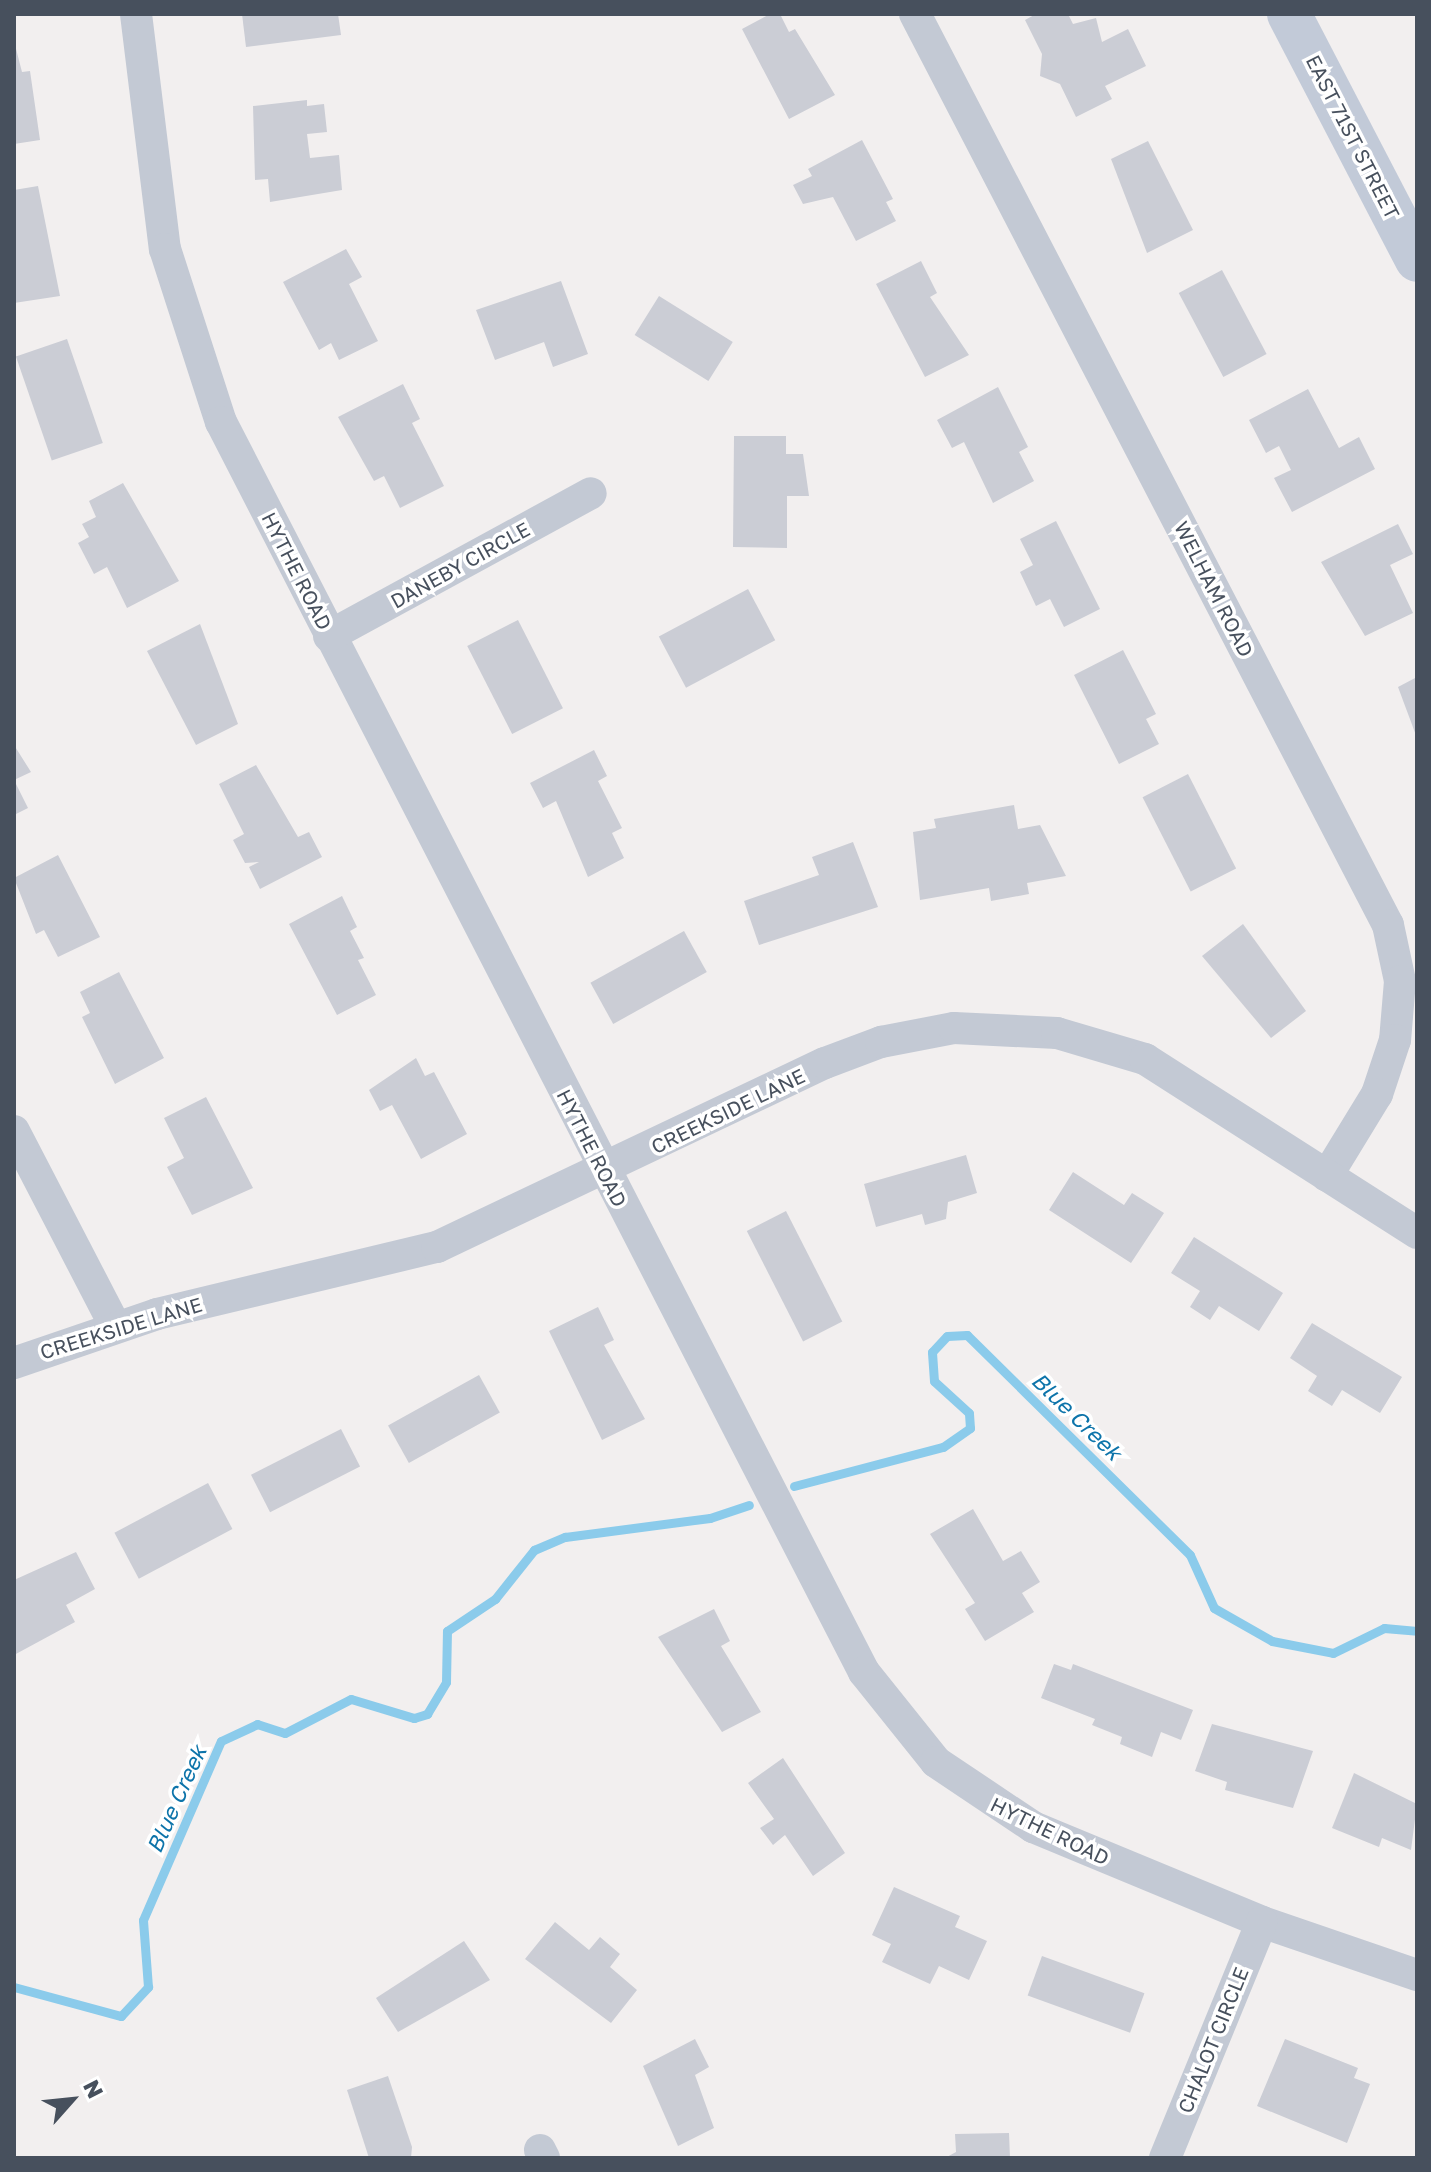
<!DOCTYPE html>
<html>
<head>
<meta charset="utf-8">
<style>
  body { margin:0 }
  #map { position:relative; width:1431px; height:2172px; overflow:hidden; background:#f2efef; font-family:"Golos Text",sans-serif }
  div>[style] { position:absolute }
  .stream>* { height:9px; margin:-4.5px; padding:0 4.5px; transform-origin:4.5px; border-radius:4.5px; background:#8bcbeb }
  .building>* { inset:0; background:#cbcdd5; transform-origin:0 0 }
  .street>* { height:32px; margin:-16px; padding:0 16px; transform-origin:16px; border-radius:16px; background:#c3c9d4 }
  .secondary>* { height:44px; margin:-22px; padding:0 22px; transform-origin:22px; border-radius:22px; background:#c2cad8 }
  span { translate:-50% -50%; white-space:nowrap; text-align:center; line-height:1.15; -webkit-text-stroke:7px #fff; paint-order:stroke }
  .street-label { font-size:20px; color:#47505d }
  .water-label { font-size:22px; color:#0d74aa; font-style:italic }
  .frame { position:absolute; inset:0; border:16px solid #47505d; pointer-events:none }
  .north { position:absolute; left:32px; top:2060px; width:80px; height:80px; -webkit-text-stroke:6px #fff; paint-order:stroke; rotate:63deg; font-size:22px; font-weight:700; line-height:32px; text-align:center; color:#47505d }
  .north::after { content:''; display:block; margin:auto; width:28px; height:36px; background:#47505d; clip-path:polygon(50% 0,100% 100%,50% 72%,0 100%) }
</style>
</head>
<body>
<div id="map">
  <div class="stream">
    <i style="left:794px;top:1486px;width:154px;rotate:-14.7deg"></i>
    <i style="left:943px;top:1447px;width:33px;rotate:-35deg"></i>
    <i style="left:970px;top:1428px;width:15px;rotate:-94deg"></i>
    <i style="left:969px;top:1413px;width:47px;rotate:-137.6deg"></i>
    <i style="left:934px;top:1381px;width:29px;rotate:-94deg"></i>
    <i style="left:932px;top:1352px;width:22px;rotate:-47deg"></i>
    <i style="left:947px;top:1336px;width:20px;rotate:-3deg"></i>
    <i style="left:967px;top:1335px;width:313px;rotate:44.6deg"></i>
    <i style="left:1190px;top:1555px;width:58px;rotate:65.6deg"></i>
    <i style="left:1214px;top:1608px;width:67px;rotate:29.6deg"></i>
    <i style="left:1272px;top:1641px;width:62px;rotate:11.1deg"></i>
    <i style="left:1333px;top:1653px;width:57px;rotate:-26.1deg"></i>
    <i style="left:1384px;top:1628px;width:33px;rotate:5deg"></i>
    <i style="left:14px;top:1987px;width:111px;rotate:15.2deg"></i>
    <i style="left:121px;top:2016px;width:40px;rotate:-47deg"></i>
    <i style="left:148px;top:1987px;width:67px;rotate:-94.3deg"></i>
    <i style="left:143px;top:1920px;width:195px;rotate:-66.5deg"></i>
    <i style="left:221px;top:1741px;width:40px;rotate:-25deg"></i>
    <i style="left:257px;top:1724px;width:29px;rotate:18deg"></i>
    <i style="left:285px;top:1733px;width:74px;rotate:-27.3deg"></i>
    <i style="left:351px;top:1699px;width:66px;rotate:16.8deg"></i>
    <i style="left:414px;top:1718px;width:14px;rotate:-17deg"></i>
    <i style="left:427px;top:1714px;width:37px;rotate:-59deg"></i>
    <i style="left:446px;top:1682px;width:51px;rotate:-88.9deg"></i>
    <i style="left:447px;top:1631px;width:58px;rotate:-33.7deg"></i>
    <i style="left:495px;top:1599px;width:63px;rotate:-51.5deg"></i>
    <i style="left:534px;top:1550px;width:34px;rotate:-23deg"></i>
    <i style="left:565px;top:1537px;width:146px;rotate:-7.5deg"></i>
    <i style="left:710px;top:1518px;width:41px;rotate:-18.4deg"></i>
  </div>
  <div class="building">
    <i style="clip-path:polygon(242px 14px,338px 14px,341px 35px,246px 47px)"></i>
    <i style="clip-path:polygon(770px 14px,780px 14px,789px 32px,795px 29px,835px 95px,789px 119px,742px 29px)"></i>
    <i style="clip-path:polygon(1036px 14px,1068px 14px,1073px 24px,1096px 18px,1102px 42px,1128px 29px,1146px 66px,1105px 86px,1112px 99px,1076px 117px,1060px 84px,1040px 76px,1042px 54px,1025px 20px)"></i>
    <i style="clip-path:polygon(14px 41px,22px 72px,30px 71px,40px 140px,14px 144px)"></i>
    <i style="clip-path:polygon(307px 100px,307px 106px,324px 104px,327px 132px,307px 134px,310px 158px,339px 155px,342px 190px,270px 202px,268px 179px,255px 180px,253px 106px)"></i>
    <i style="clip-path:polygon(862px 140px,893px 199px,886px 202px,896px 221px,856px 241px,833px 197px,803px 204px,793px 185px,812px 176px,808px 169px)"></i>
    <i style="clip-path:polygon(1148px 141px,1193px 230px,1147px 253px,1111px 159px)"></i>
    <i style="clip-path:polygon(38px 186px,60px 296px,14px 303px,14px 190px)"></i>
    <i style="clip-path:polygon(346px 249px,362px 277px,349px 284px,378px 341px,339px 360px,331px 343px,319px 350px,283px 282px)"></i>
    <i style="clip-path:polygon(921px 261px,937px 293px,930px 297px,969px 355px,925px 377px,876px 284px)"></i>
    <i style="left:1222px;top:270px;width:95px;height:49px;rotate:62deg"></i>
    <i style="clip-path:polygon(561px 281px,588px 354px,553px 367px,544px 342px,495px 360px,476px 310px)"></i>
    <i style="left:659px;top:296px;width:87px;height:46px;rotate:32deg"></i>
    <i style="left:67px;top:339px;width:110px;height:54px;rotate:71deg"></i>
    <i style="clip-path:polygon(403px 384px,420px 419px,412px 423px,444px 486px,400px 508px,384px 476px,374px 481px,338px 417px)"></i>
    <i style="clip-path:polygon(998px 387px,1028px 447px,1019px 452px,1034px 481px,993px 503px,964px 442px,952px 448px,937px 420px)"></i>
    <i style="clip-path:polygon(1308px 389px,1339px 448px,1359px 437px,1375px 469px,1292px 512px,1274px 478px,1291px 470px,1279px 446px,1266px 453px,1249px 420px)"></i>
    <i style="clip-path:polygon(734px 436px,786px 436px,786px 454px,803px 454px,809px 496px,787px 496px,787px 548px,733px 547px)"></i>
    <i style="clip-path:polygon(123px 483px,179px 581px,127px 608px,107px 567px,94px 574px,78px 543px,89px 537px,82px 524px,96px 517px,89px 501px)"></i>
    <i style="clip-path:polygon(1056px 521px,1100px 609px,1064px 627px,1050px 599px,1036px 606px,1020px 572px,1033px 565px,1020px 539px)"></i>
    <i style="clip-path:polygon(1398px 524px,1413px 554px,1390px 565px,1413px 613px,1365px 636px,1321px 562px)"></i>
    <i style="left:748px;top:589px;width:58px;height:101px;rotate:62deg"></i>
    <i style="left:518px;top:620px;width:99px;height:57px;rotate:63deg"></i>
    <i style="clip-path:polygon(200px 624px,238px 724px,196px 745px,147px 651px)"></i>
    <i style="clip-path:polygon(1123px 650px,1156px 714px,1146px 719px,1159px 744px,1119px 764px,1074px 675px)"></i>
    <i style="clip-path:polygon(1417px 677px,1417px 738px,1398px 687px)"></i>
    <i style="clip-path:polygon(14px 745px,31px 772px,14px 780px,28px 808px,14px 815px)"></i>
    <i style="clip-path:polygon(594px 750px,607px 776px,598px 781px,622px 828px,612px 833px,624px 858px,588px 877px,556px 801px,543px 808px,530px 783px)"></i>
    <i style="clip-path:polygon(256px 765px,298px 837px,309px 832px,322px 857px,260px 889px,249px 867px,259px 862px,245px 863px,233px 840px,244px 834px,219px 784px)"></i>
    <i style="left:1188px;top:774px;width:106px;height:51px;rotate:63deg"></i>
    <i style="clip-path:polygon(1014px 805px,1018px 829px,1040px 825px,1066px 876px,1027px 883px,1029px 894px,991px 901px,989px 888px,920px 900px,913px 832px,936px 828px,934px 819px)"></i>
    <i style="clip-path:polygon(853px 842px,878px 907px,759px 945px,744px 901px,819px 875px,812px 857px)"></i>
    <i style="clip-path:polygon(58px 855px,100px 937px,58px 957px,44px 930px,36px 934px,14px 878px)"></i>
    <i style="clip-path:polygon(342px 896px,357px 927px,350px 931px,364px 958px,358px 960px,376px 995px,337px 1015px,289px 924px)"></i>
    <i style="clip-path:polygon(1243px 924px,1306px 1011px,1271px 1038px,1202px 956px)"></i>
    <i style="left:684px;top:931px;width:47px;height:107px;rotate:61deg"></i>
    <i style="clip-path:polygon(119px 972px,164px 1058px,115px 1084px,82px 1017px,90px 1013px,80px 992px)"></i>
    <i style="clip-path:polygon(416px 1058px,425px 1076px,434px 1072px,467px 1134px,421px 1159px,392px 1105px,380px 1111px,369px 1090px)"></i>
    <i style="clip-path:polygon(206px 1097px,253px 1188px,192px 1215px,167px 1167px,184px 1158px,164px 1118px)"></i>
    <i style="clip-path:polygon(966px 1155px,977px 1193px,948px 1202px,946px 1219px,925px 1225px,922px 1214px,876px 1227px,864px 1184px)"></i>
    <i style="clip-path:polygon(1073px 1172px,1124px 1205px,1132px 1193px,1164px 1213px,1131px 1263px,1049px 1210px)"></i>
    <i style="left:786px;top:1211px;width:124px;height:44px;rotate:63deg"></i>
    <i style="clip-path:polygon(1194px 1237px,1283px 1293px,1259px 1331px,1219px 1306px,1210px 1320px,1190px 1307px,1200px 1291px,1171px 1273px)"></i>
    <i style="clip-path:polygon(598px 1307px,614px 1340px,604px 1345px,645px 1419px,602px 1440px,549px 1331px)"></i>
    <i style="clip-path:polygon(1312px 1323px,1402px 1377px,1380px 1413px,1342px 1390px,1332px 1406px,1308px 1391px,1317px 1376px,1290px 1358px)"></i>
    <i style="left:479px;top:1375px;width:43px;height:104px;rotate:61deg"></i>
    <i style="left:341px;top:1429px;width:42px;height:101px;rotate:63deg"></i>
    <i style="left:208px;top:1483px;width:52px;height:106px;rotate:62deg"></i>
    <i style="clip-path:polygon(973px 1509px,1003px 1561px,1021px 1551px,1040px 1582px,1022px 1593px,1034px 1612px,985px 1641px,965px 1609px,975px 1603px,930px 1534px)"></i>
    <i style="clip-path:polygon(76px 1552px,95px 1589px,66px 1605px,75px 1622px,14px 1655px,14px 1580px)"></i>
    <i style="clip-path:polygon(714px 1609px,730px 1641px,721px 1646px,761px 1712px,722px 1732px,658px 1637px)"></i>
    <i style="clip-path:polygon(1054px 1664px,1071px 1670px,1073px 1664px,1193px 1710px,1181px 1740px,1161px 1732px,1152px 1757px,1120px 1744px,1122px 1737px,1092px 1725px,1095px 1719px,1041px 1698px)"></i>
    <i style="clip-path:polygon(1212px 1724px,1313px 1751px,1293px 1808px,1225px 1790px,1227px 1782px,1195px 1771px)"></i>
    <i style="clip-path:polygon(783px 1758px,845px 1853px,813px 1876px,785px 1835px,773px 1845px,760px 1828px,774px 1819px,748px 1783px)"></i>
    <i style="clip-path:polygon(1354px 1773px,1417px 1804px,1411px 1850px,1382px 1838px,1379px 1847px,1332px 1828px)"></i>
    <i style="clip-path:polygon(894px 1887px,960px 1916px,955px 1927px,987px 1941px,969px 1980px,939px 1966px,930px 1984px,882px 1962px,891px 1944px,872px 1935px)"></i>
    <i style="clip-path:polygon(555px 1922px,589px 1950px,600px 1937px,620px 1954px,610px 1967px,637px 1990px,611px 2023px,525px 1959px)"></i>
    <i style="clip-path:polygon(464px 1941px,490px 1980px,398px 2032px,376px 1998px)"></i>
    <i style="left:1042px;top:1956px;width:109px;height:42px;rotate:20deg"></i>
    <i style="clip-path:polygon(695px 2039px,709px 2067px,695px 2075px,714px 2128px,678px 2146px,643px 2066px)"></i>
    <i style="clip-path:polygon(1285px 2039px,1358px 2068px,1354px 2078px,1370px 2084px,1347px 2143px,1257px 2106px)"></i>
    <i style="clip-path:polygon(388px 2076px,412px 2147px,411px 2158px,369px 2158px,347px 2090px)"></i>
    <i style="clip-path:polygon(1009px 2133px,1010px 2158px,945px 2158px,956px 2152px,955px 2134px)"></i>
  </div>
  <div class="street">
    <i style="left:136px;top:14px;width:237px;rotate:83deg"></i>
    <i style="left:165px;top:249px;width:182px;rotate:72.1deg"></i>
    <i style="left:221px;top:422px;width:1406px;rotate:62.78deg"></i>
    <i style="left:864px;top:1672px;width:115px;rotate:51.3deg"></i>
    <i style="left:936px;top:1762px;width:117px;rotate:33.8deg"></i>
    <i style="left:1033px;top:1827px;width:248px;rotate:22.5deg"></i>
    <i style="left:1262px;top:1922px;width:164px;rotate:18.9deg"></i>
    <i style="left:915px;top:14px;width:1026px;rotate:62.56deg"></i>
    <i style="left:1388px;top:925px;width:57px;rotate:77.9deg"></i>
    <i style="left:1400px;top:981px;width:59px;rotate:94.8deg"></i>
    <i style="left:1395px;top:1040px;width:57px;rotate:108.4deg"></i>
    <i style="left:1377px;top:1094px;width:96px;rotate:121.4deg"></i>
    <i style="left:329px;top:636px;width:298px;rotate:-28.6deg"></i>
    <i style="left:14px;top:1131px;width:220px;rotate:62.6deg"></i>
    <i style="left:14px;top:1363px;width:151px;rotate:-18.9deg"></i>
    <i style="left:157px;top:1314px;width:288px;rotate:-13.5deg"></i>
    <i style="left:437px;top:1247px;width:429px;rotate:-25.4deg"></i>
    <i style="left:825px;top:1063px;width:60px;rotate:-20.6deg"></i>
    <i style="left:881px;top:1042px;width:74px;rotate:-10.9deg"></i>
    <i style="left:954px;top:1028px;width:103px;rotate:2.8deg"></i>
    <i style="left:1057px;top:1033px;width:92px;rotate:16.5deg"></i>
    <i style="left:1145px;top:1059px;width:323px;rotate:32.6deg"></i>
    <i style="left:540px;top:2150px;width:9px;rotate:63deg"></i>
    <i style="left:1165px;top:2158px;width:255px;rotate:-67.7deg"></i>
  </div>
  <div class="secondary">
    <i style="left:1289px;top:14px;width:277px;rotate:62.5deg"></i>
  </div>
  <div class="street-label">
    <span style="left:1353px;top:137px;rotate:63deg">EAST 71ST STREET</span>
    <span style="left:460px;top:565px;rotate:-29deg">DANEBY CIRCLE</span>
    <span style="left:297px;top:571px;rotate:63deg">HYTHE ROAD</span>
    <span style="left:1214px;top:589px;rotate:63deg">WELHAM ROAD</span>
    <span style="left:728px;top:1111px;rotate:-26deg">CREEKSIDE LANE</span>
    <span style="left:592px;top:1148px;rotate:63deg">HYTHE ROAD</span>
    <span style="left:121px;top:1328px;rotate:-17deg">CREEKSIDE LANE</span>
    <span style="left:1050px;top:1831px;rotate:26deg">HYTHE ROAD</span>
    <span style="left:1213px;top:2040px;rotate:-68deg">CHALOT CIRCLE</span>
  </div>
  <div class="water-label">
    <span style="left:1077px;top:1416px;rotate:44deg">Blue Creek</span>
    <span style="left:176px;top:1799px;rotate:-66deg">Blue Creek</span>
  </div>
  <div class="frame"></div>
  <div class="north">N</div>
</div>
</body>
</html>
